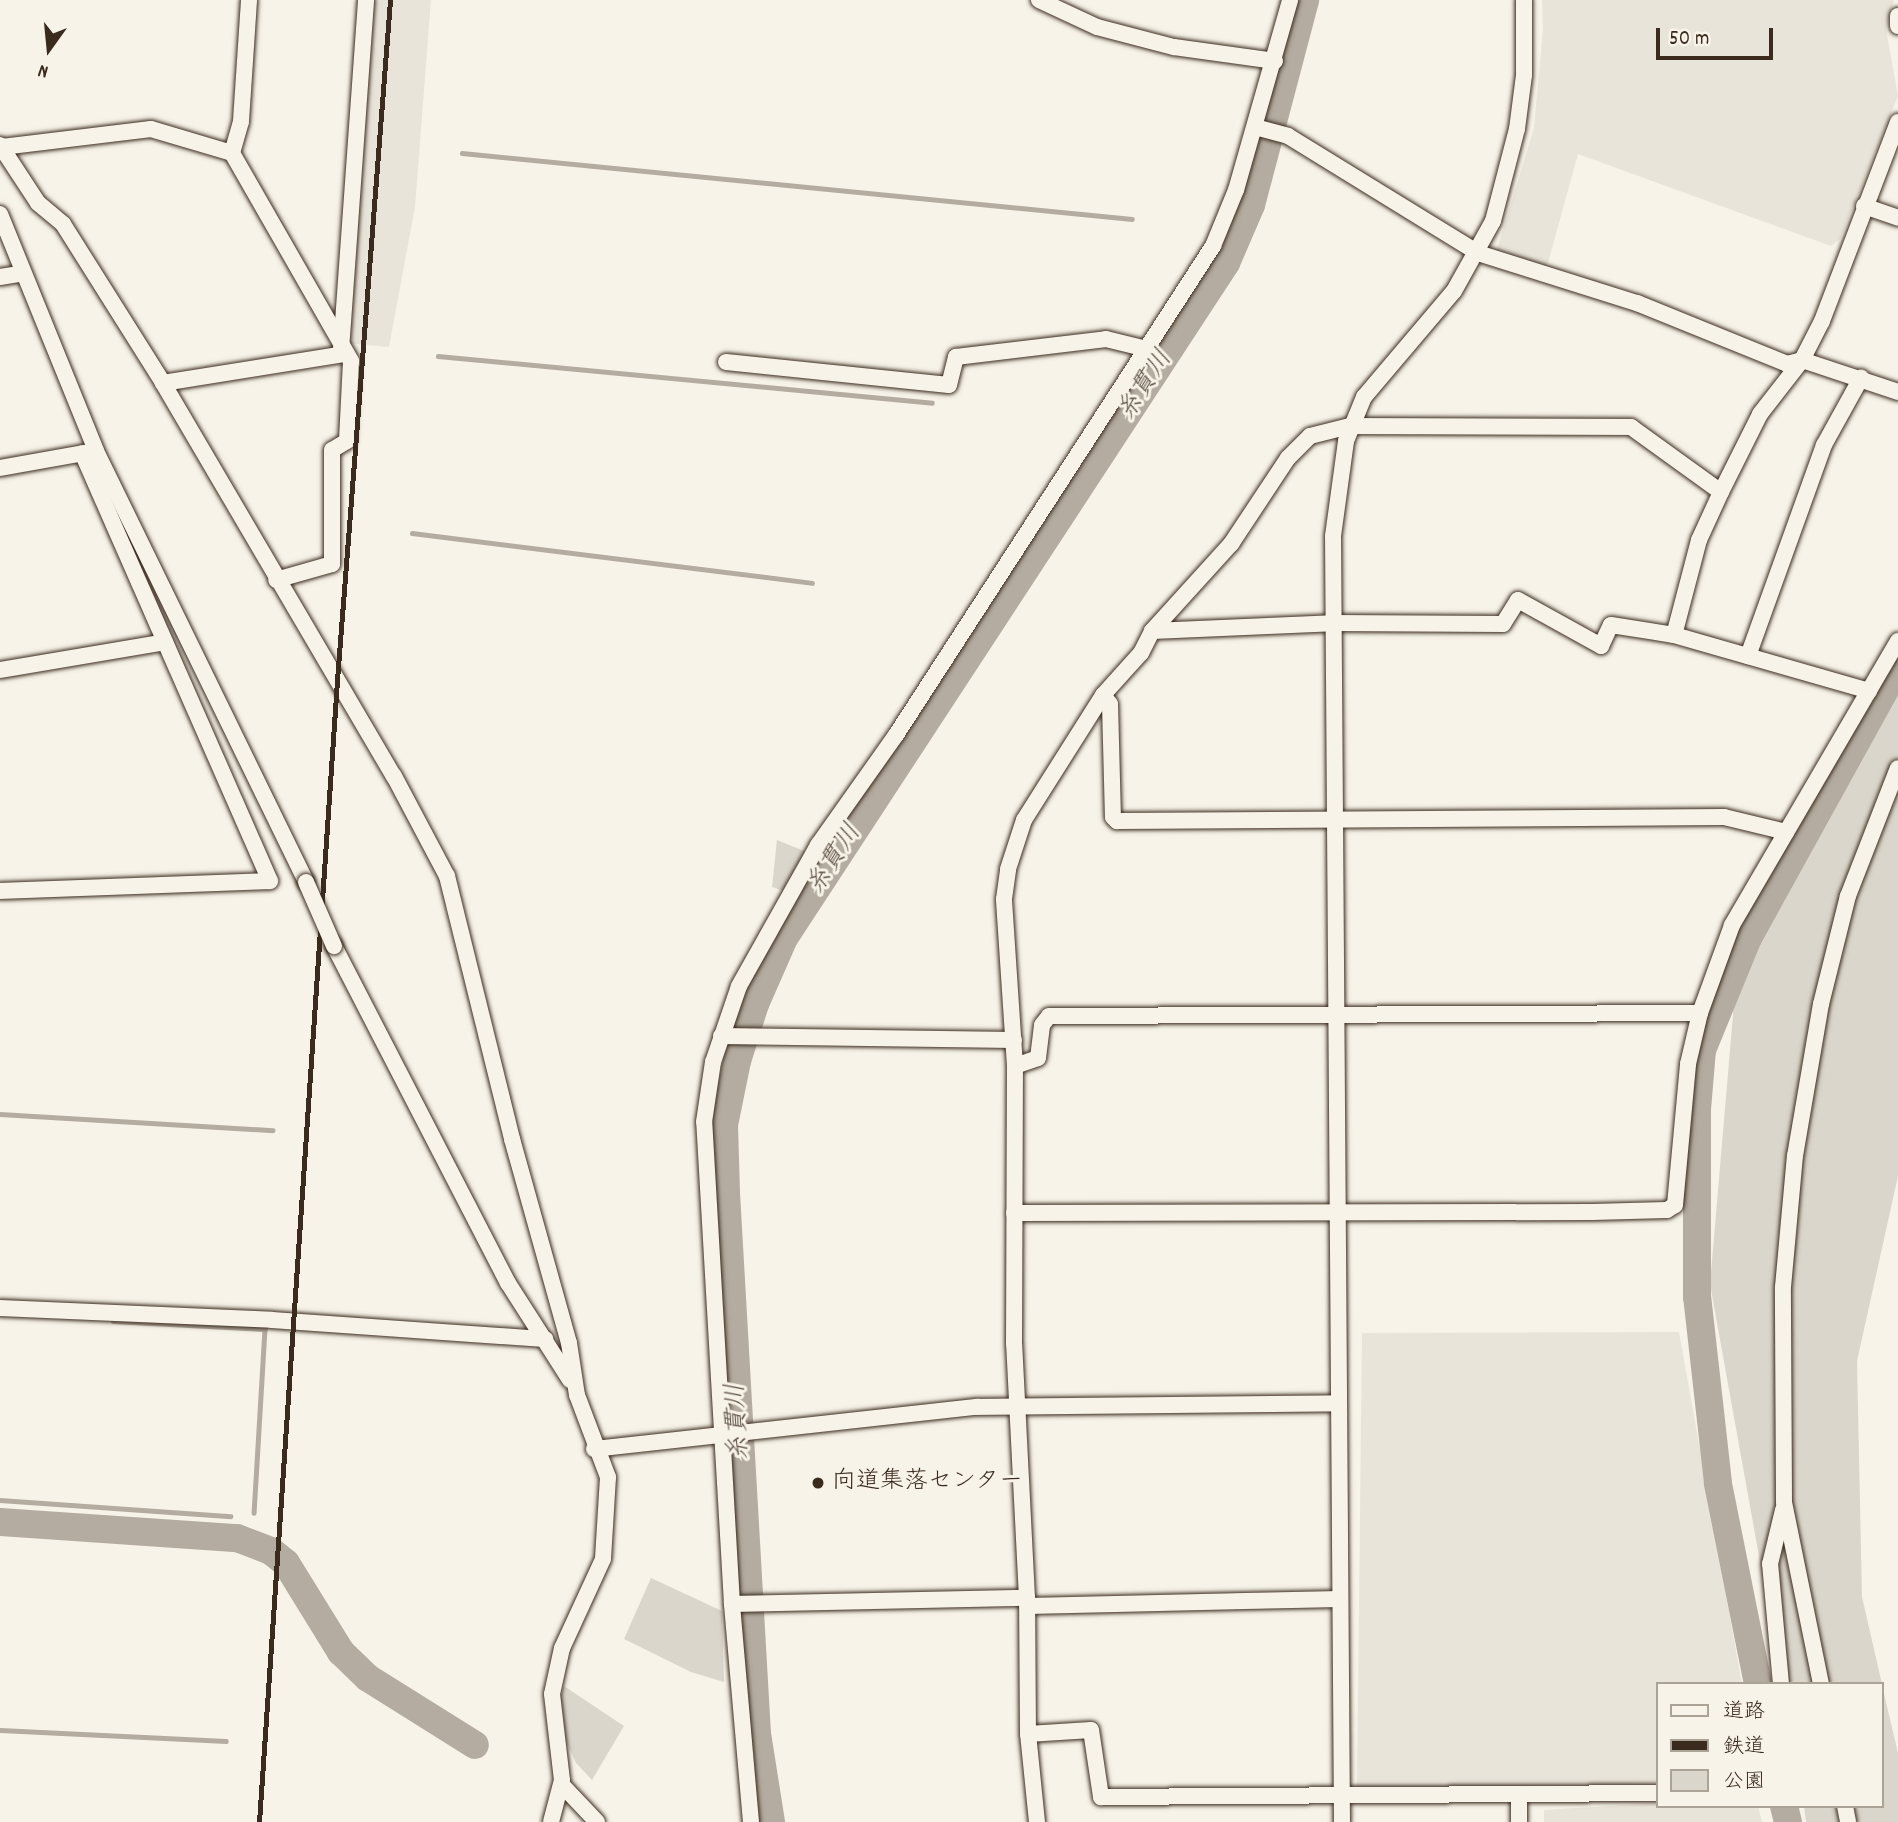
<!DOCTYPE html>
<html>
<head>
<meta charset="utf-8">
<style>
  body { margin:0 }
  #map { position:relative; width:1898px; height:1822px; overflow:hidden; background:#f7f3e8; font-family:Dekko,"Klee One",sans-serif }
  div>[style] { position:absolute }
  .built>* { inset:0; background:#e9e4d9 }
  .green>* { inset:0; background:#dbd6cb }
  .stream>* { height:4.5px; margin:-2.25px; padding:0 2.25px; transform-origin:2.25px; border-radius:2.25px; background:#b4aca0 }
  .river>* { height:28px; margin:-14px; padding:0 14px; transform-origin:14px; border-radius:14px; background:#b4aca0 }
  .roads { filter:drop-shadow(0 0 2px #3b2a1e) drop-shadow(0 0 2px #3b2a1e) }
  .minor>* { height:16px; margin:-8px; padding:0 8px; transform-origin:8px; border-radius:8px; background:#f7f3e8 }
  .rail>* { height:4.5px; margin:-2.25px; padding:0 2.25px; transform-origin:2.25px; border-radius:2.25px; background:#3b2a1e }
  .bridges { filter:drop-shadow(0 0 2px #3b2a1e) drop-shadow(0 0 2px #3b2a1e) }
  .minor-bridge>* { height:16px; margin:-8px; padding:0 8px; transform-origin:8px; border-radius:8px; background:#f7f3e8 }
  .dots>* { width:19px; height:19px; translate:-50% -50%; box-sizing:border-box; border:4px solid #f7f3e8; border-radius:50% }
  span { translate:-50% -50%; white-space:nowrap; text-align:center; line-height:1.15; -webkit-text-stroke:6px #f7f3e8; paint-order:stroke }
  .poi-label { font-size:24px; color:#3b2a1e }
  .left { translate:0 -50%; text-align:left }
  .water-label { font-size:26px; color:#5f5145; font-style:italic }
  .legend { position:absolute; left:1656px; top:1682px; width:228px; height:126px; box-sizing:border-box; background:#f7f3e8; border:2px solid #aca397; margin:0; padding:9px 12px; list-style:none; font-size:21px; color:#3b2a1e }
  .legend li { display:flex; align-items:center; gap:14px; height:35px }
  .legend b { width:35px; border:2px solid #aca397 }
  .north { position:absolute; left:14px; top:14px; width:70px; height:70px; -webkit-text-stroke:5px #f7f3e8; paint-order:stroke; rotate:195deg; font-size:19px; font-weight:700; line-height:28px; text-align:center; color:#3b2a1e }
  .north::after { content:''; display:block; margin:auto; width:24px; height:32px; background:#3b2a1e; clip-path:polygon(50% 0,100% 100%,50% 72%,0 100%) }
  .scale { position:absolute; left:1656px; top:28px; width:117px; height:32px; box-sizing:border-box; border:4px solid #3b2a1e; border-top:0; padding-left:9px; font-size:21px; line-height:24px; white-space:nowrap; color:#3b2a1e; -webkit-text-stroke:5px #f7f3e8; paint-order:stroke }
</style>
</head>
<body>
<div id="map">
  <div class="built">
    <i style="clip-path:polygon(370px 0,431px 0,415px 207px,389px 347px,347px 343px)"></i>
    <i style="clip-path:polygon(1542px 0,1894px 0,1886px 29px,1898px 96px,1840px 239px,1831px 246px,1578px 154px,1546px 270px,1495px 256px,1534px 128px,1543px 29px)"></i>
    <i style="clip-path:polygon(1679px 1332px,1742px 1684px,1658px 1684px,1658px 1783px,1357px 1789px,1362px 1333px)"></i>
    <i style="clip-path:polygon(1658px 1803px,1758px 1806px,1762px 1822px,1544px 1822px,1544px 1810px)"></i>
  </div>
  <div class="green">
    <i style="clip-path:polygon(1898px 671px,1898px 1176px,1857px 1361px,1862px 1597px,1882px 1684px,1782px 1684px,1710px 1284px,1737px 968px)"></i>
    <i style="clip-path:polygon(777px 840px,809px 853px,784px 891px,772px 887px)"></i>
    <i style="clip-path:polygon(651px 1578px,722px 1611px,724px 1682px,691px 1672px,624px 1639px)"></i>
    <i style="clip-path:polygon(1882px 1685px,1898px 1753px,1898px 1822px,1806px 1822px,1804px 1806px,1882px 1806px)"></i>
    <i style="clip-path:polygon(564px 1686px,624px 1726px,592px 1780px,576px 1763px,563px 1735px,560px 1699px)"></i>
  </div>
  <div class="stream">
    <i style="left:462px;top:153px;width:673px;rotate:5.63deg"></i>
    <i style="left:438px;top:356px;width:496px;rotate:5.4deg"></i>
    <i style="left:412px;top:533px;width:403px;rotate:7.1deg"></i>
    <i style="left:0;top:1114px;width:273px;rotate:3.4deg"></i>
    <i style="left:113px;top:1321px;width:152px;rotate:3deg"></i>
    <i style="left:265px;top:1329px;width:184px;rotate:93.4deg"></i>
    <i style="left:0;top:1500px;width:231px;rotate:4deg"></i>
    <i style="left:0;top:1730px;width:226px;rotate:2.8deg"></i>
  </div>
  <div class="river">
    <i style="left:0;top:1522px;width:238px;rotate:3.9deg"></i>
    <i style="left:237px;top:1538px;width:36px;rotate:21deg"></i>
    <i style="left:271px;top:1551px;width:19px;rotate:39deg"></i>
    <i style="left:286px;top:1563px;width:105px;rotate:58.3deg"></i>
    <i style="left:341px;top:1652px;width:37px;rotate:44deg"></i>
    <i style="left:368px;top:1678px;width:126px;rotate:32.1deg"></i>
    <i style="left:1758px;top:1684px;width:205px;rotate:-101.3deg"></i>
    <i style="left:1718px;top:1483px;width:187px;rotate:-96.4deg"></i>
    <i style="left:1697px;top:1297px;width:188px;rotate:-90deg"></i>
    <i style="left:1697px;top:1109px;width:59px;rotate:-85.2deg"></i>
    <i style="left:1702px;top:1050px;width:121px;rotate:-67.7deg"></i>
    <i style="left:1748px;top:938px;width:311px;rotate:-61.1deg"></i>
    <i style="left:1784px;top:1806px;width:16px;rotate:76deg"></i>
    <i style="left:771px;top:1822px;width:89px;rotate:-99deg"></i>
    <i style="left:757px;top:1734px;width:542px;rotate:-93.28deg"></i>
    <i style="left:726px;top:1193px;width:68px;rotate:-91.7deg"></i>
    <i style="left:724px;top:1125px;width:65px;rotate:-78.5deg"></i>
    <i style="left:737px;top:1061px;width:60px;rotate:-72.5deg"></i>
    <i style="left:755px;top:1004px;width:72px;rotate:-66.3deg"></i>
    <i style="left:784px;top:938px;width:807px;rotate:-56.78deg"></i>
    <i style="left:1226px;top:263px;width:63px;rotate:-66.7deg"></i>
    <i style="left:1251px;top:205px;width:212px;rotate:-75.2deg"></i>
  </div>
  <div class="roads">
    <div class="minor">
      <i style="left:1039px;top:0;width:64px;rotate:25deg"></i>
      <i style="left:1097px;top:27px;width:80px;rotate:14.6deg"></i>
      <i style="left:1174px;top:47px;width:102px;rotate:7.9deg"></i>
      <i style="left:1898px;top:16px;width:10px;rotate:90deg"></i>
      <i style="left:1255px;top:127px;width:34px;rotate:15deg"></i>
      <i style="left:1288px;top:136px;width:223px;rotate:31.6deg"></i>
      <i style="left:1478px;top:253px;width:167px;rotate:17.5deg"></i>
      <i style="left:1637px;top:303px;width:162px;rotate:22.1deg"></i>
      <i style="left:1787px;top:364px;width:16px;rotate:-15deg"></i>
      <i style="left:1802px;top:360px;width:101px;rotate:18.4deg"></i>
      <i style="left:0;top:145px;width:69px;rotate:56.8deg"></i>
      <i style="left:38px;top:203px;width:33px;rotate:40deg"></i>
      <i style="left:63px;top:224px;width:188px;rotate:57.8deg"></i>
      <i style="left:163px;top:383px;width:456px;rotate:59.6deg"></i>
      <i style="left:394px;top:776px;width:113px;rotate:62.1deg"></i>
      <i style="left:447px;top:876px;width:271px;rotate:76.1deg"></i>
      <i style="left:512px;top:1139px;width:212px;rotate:74.4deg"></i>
      <i style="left:569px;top:1343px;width:53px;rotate:81.3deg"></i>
      <i style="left:577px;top:1395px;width:88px;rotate:69.3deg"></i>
      <i style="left:608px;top:1477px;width:82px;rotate:93.5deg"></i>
      <i style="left:603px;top:1559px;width:98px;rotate:114.7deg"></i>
      <i style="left:562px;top:1648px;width:47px;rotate:102.3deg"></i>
      <i style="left:552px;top:1694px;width:87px;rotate:83.4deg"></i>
      <i style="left:562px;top:1780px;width:43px;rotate:104.7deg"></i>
      <i style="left:2px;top:147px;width:150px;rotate:-6.9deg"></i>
      <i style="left:151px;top:129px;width:84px;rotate:16.5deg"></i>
      <i style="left:232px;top:153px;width:240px;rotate:60.2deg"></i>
      <i style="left:351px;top:361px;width:80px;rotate:92.9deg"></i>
      <i style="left:347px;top:441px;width:17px;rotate:149deg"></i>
      <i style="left:332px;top:450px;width:114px;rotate:90deg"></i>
      <i style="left:332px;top:564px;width:58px;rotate:164.1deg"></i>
      <i style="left:232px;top:153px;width:33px;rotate:-74deg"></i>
      <i style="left:241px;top:121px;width:121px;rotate:-86.2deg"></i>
      <i style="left:1864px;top:206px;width:36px;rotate:19deg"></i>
      <i style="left:0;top:214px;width:256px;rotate:67.9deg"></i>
      <i style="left:96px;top:451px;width:479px;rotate:64deg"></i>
      <i style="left:0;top:277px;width:20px;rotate:-9deg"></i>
      <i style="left:341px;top:350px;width:351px;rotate:-85.9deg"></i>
      <i style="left:726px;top:362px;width:224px;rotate:5.9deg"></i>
      <i style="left:949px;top:385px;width:29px;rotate:-76deg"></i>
      <i style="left:956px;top:357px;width:151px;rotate:-6.8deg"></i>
      <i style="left:1106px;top:339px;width:42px;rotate:13.7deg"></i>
      <i style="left:163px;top:383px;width:183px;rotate:-9.1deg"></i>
      <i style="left:0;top:468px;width:91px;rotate:-10.1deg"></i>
      <i style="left:1721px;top:492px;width:87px;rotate:-63.4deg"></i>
      <i style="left:1760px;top:414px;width:68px;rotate:-52.1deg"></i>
      <i style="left:1802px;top:360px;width:44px;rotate:-62.9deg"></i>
      <i style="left:1822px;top:321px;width:213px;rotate:-69.1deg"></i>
      <i style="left:1152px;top:631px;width:180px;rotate:-2.5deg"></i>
      <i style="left:1332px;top:623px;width:171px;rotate:0.3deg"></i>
      <i style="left:1503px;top:624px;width:28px;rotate:-58deg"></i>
      <i style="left:1518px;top:600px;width:95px;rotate:29deg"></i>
      <i style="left:1601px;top:646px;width:23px;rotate:-65deg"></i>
      <i style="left:1611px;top:625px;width:64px;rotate:9deg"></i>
      <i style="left:1674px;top:635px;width:203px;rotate:16deg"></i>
      <i style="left:1748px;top:656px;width:224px;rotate:-70.2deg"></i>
      <i style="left:1824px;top:445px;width:77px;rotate:-61.1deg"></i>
      <i style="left:0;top:670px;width:167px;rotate:-9.6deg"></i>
      <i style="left:1103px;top:695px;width:11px;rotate:52deg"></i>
      <i style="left:1110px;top:704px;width:113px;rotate:88.5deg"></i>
      <i style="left:1113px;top:817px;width:6px;rotate:45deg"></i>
      <i style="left:1117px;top:821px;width:607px;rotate:-0.38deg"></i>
      <i style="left:1724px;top:817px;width:64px;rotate:13.6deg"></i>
      <i style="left:0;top:891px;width:270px;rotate:-2.1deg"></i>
      <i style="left:270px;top:881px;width:467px;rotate:-113.7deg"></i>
      <i style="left:334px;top:946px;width:379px;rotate:62.7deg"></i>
      <i style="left:508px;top:1283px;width:115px;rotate:57.4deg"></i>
      <i style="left:721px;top:1036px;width:293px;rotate:0.8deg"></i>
      <i style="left:1015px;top:1066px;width:24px;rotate:-19deg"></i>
      <i style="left:1038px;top:1058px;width:33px;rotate:-83deg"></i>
      <i style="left:1042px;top:1025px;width:11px;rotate:-52deg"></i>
      <i style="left:1049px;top:1016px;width:651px;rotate:-0.26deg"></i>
      <i style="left:1014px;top:1213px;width:578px;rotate:-0.1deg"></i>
      <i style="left:1592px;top:1212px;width:75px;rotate:-1.5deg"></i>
      <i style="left:1667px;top:1210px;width:9px;rotate:-32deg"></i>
      <i style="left:1675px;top:1205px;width:142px;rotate:-84.7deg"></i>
      <i style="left:1688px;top:1064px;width:52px;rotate:-76.8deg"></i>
      <i style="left:1700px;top:1013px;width:94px;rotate:-70deg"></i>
      <i style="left:1732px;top:925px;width:329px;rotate:-59.7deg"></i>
      <i style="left:0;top:1308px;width:272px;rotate:2.5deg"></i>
      <i style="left:272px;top:1320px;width:274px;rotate:4deg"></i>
      <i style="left:594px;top:1449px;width:385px;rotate:-6.3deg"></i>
      <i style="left:977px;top:1407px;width:362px;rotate:-0.6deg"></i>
      <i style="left:732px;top:1604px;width:295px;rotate:-1.2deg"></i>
      <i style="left:1028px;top:1606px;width:312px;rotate:-1.3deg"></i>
      <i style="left:1781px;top:1684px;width:121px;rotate:-95.2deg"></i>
      <i style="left:1770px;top:1564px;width:56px;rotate:-76.5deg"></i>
      <i style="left:1821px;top:1684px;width:186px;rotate:-101.5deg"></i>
      <i style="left:1784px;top:1502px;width:215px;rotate:-90.3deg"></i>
      <i style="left:1783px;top:1287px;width:132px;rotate:-84.8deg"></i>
      <i style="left:1795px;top:1156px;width:154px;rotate:-80.3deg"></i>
      <i style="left:1821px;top:1004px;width:111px;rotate:-76deg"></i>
      <i style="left:1848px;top:896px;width:137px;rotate:-68.7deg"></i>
      <i style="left:1028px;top:1734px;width:63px;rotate:-3.6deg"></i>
      <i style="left:1091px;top:1730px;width:68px;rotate:81.5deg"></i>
      <i style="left:1101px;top:1797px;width:557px;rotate:-0.41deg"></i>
      <i style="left:562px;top:1785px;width:51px;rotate:46.6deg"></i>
      <i style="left:1519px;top:1795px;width:27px;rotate:90deg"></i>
      <i style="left:1845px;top:1806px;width:16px;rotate:79deg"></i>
      <i style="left:751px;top:1822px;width:219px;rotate:-95deg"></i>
      <i style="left:732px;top:1604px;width:483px;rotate:-93.3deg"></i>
      <i style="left:704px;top:1122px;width:61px;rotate:-81.5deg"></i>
      <i style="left:713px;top:1062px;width:80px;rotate:-71.1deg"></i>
      <i style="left:739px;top:986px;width:162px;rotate:-60.7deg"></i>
      <i style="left:818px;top:845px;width:135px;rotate:-54.7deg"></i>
      <i style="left:896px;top:735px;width:583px;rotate:-57.05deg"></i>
      <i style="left:1213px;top:246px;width:61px;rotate:-67.7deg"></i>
      <i style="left:1236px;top:190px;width:198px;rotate:-74.1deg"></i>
      <i style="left:1037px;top:1822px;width:88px;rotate:-95.8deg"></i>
      <i style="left:1028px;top:1734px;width:136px;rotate:-90.4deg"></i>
      <i style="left:1027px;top:1598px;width:254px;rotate:-92.9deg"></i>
      <i style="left:1014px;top:1344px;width:278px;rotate:-89.8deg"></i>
      <i style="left:1015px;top:1066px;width:167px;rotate:-93.8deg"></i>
      <i style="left:1004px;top:899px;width:30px;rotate:-82deg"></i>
      <i style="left:1008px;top:869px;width:52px;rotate:-71.9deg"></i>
      <i style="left:1024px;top:820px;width:148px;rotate:-57.7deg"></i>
      <i style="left:1103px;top:695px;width:57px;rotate:-47.9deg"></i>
      <i style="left:1141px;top:653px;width:25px;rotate:-63deg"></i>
      <i style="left:1152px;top:631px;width:118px;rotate:-47.8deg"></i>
      <i style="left:1231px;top:544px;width:103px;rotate:-56.5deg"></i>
      <i style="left:1288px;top:458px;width:31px;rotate:-45deg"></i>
      <i style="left:1310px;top:436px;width:41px;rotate:-14deg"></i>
      <i style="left:1350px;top:426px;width:281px;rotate:0.2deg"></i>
      <i style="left:1631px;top:427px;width:111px;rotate:35.8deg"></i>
      <i style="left:1721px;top:492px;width:53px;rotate:114.6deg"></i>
      <i style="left:1699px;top:540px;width:98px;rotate:104.7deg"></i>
      <i style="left:1342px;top:1822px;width:1286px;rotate:-90.4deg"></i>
      <i style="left:1333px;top:536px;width:96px;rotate:-82.2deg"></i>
      <i style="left:1346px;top:441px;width:48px;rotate:-67.8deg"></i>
      <i style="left:1364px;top:397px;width:139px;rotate:-49.7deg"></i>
      <i style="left:1454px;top:291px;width:80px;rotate:-60.9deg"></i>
      <i style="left:1493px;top:221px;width:95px;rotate:-75.4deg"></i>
      <i style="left:1517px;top:129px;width:54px;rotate:-82.6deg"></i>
      <i style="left:1524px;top:75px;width:75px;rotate:-90deg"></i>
    </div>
  </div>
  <div class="rail">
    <i style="left:259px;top:1822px;width:1145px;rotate:-86.09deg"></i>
    <i style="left:337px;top:680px;width:682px;rotate:-85.54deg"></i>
  </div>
  <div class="bridges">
    <div class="minor-bridge">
      <i style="left:306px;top:882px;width:70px;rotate:66.4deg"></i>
    </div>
  </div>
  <div class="dots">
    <i style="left:818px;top:1483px;background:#3b2a1e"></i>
  </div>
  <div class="poi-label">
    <span class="left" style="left:832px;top:1483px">向道集落センター</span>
  </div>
  <div class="water-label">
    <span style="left:1146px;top:386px;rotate:-57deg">糸貫川</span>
    <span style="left:835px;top:860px;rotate:-57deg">糸貫川</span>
    <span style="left:739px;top:1422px;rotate:-93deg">糸貫川</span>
  </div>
  <ul class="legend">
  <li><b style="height:9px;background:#f7f3e8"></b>道路</li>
  <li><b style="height:9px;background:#3b2a1e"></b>鉄道</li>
  <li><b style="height:19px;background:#dbd6cb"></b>公園</li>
  </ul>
  <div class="north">N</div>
  <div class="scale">50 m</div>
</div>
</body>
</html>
